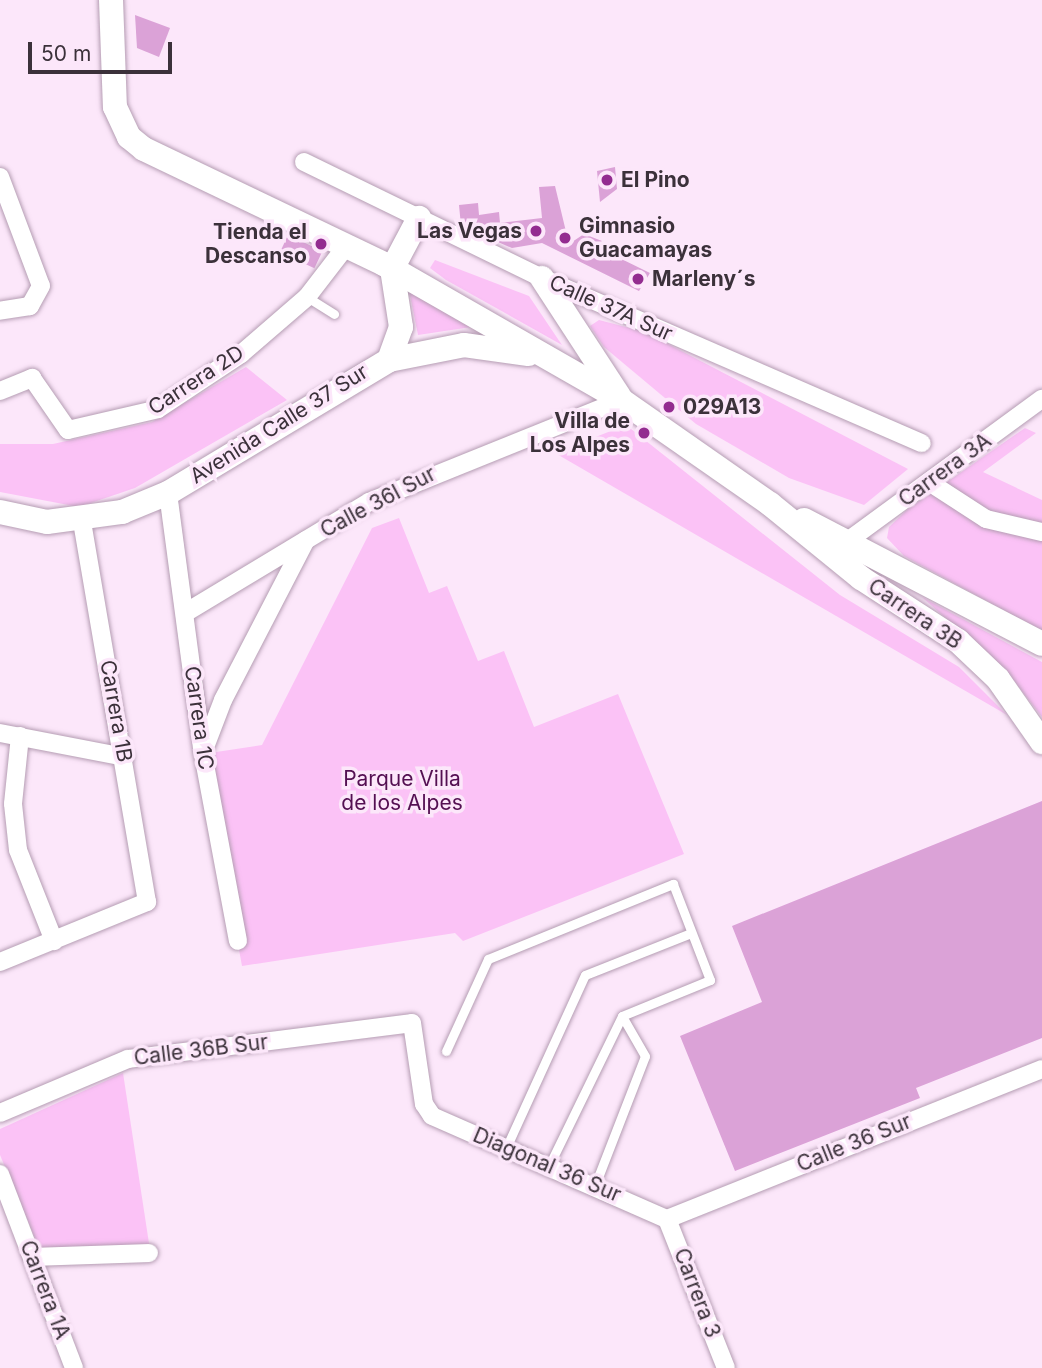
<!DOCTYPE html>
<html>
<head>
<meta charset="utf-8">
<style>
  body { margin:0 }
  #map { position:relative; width:1042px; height:1368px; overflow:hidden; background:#fce7fa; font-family:Inter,sans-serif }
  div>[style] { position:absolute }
  .green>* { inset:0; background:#fbc2f6 }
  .building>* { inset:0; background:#dba2d7; transform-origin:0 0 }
  .roads { filter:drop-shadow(0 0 2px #b59db3) drop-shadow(0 0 2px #b59db3) }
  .lane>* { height:9px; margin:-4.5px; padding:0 4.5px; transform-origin:4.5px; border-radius:4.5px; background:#fff }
  .street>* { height:18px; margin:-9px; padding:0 9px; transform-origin:9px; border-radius:9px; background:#fff }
  .secondary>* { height:24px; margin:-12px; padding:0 12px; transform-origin:12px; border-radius:12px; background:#fff }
  .dots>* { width:19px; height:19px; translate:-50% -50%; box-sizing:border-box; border:4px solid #fce7fa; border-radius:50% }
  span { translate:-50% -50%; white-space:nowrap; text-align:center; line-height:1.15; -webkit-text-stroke:7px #fce7fa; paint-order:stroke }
  .poi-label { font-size:21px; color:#3b313a; font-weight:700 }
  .left { translate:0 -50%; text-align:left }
  .right { translate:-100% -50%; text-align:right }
  .street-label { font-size:21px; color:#3b313a }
  .park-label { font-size:21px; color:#541052 }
  .scale { position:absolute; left:28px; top:42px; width:144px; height:32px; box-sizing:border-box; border:4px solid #3b313a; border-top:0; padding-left:9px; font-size:21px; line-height:24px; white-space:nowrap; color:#3b313a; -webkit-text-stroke:5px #fce7fa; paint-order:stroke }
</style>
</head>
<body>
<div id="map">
  <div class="green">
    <i style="clip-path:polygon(435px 260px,529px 296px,562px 345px,446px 280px,430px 268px)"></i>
    <i style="clip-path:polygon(408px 285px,478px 326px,418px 335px)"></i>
    <i style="clip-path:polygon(599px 320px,645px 332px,908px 469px,864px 505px,789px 478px,696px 424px,604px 347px,590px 326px)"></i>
    <i style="clip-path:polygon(246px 367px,287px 400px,135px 488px,79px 507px,0 492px,0 444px,53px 444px,152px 422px)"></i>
    <i style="clip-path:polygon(626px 425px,840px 595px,959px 667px,1007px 715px,555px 453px)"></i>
    <i style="clip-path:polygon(1025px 428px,1036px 433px,983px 472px,1042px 500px,1042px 631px,904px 556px,887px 538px,889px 527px,908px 509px)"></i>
    <i style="clip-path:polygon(399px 518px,429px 593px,447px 586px,478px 661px,504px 651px,534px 727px,618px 694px,684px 854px,463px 941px,455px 933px,242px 966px,203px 754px,262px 745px,372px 528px)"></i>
    <i style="clip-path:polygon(922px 597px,1042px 662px,1042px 717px,1011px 677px)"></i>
    <i style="clip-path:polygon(123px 1073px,150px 1250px,40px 1250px,0 1155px,0 1129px)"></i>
  </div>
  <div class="building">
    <i style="clip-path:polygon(135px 15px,170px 28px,159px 57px,137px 48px)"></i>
    <i style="clip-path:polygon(615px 167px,617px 189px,600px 202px,597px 171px)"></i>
    <i style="clip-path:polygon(555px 186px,569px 244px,584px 234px,602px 241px,597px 247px,650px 273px,639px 291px,542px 243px,512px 248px,461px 226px,459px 205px,478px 203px,479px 215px,499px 212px,500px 223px,542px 218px,539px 187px)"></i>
    <i style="left:288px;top:235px;width:38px;height:19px;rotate:25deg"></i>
    <i style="clip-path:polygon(1042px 801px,1042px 1038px,916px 1088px,920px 1098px,735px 1171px,680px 1036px,762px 1002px,732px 926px)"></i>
  </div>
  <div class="roads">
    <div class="lane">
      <i style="left:307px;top:297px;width:32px;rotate:32deg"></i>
      <i style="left:446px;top:1051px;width:101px;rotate:-65.5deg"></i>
      <i style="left:488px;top:959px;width:200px;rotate:-22.1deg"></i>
      <i style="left:673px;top:884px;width:103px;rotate:68.9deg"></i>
      <i style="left:710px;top:980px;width:95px;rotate:157.8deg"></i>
      <i style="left:622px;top:1016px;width:167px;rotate:116deg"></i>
      <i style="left:506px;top:1148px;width:190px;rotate:-65.5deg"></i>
      <i style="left:585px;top:975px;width:114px;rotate:-21.6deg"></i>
      <i style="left:595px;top:1185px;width:138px;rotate:-68.8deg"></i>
      <i style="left:645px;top:1056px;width:46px;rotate:-119.9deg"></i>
    </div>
    <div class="street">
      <i style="left:304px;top:162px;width:265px;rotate:26deg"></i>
      <i style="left:542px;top:278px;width:414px;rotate:23.5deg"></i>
      <i style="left:0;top:177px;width:116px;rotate:69.4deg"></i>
      <i style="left:41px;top:286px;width:23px;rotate:119deg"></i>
      <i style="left:30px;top:306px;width:30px;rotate:171deg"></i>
      <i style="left:0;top:391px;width:35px;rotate:-22deg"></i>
      <i style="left:32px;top:378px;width:63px;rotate:55.3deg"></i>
      <i style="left:68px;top:430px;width:92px;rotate:-13.1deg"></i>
      <i style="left:158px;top:409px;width:100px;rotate:-33.5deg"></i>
      <i style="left:241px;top:354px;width:87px;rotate:-40.8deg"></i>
      <i style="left:307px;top:297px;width:66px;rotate:-52.4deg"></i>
      <i style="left:929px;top:482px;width:68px;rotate:33deg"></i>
      <i style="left:986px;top:519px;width:57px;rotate:13.1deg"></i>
      <i style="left:168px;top:493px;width:263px;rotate:82.4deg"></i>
      <i style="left:203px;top:754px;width:190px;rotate:79.4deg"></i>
      <i style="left:849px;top:540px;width:239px;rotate:-36.2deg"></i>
      <i style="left:185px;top:613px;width:215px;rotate:-31.1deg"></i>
      <i style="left:369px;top:502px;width:272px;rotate:-22deg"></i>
      <i style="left:0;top:733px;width:127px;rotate:10.9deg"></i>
      <i style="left:20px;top:736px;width:68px;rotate:95.9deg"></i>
      <i style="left:13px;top:804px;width:46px;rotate:83.8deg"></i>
      <i style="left:18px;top:850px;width:98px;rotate:68.4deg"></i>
      <i style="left:205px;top:747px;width:50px;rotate:-69deg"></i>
      <i style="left:223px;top:700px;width:180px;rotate:-62.6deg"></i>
      <i style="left:0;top:962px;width:159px;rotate:-22.2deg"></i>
      <i style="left:147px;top:902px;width:387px;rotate:-99.7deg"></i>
      <i style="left:0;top:1113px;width:139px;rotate:-22.9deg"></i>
      <i style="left:128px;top:1059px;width:286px;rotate:-7.2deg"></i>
      <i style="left:412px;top:1023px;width:82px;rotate:81.6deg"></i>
      <i style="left:424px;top:1104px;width:14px;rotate:56deg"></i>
      <i style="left:432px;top:1116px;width:257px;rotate:23.7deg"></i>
      <i style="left:667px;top:1219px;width:160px;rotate:68.4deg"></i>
      <i style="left:0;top:1174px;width:208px;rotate:69.1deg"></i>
      <i style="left:667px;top:1219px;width:404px;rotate:-21.8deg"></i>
      <i style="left:33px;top:1257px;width:116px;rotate:-2deg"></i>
    </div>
    <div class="secondary">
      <i style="left:111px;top:0;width:107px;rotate:87.9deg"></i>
      <i style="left:115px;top:107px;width:33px;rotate:65deg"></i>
      <i style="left:129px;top:137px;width:19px;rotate:39deg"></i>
      <i style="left:144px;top:149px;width:266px;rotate:25.6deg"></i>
      <i style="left:384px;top:264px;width:273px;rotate:29.8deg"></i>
      <i style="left:621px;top:400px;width:182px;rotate:34.9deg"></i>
      <i style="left:770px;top:504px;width:117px;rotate:39.1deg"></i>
      <i style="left:861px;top:578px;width:116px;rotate:33deg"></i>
      <i style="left:958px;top:641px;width:55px;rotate:43.5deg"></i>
      <i style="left:998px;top:679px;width:77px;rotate:55.1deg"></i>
      <i style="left:542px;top:278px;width:141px;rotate:56.9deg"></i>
      <i style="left:389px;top:360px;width:35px;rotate:-70deg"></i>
      <i style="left:401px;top:327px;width:59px;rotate:-98.8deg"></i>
      <i style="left:392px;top:269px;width:58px;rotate:-62.1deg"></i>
      <i style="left:0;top:512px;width:48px;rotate:12deg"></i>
      <i style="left:47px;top:522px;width:76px;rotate:-7.6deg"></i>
      <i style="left:122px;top:512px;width:50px;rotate:-22.4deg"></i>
      <i style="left:168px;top:493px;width:258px;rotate:-31deg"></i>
      <i style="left:389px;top:360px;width:76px;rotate:-11.3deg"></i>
      <i style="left:464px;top:345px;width:65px;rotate:8deg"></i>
      <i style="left:804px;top:520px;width:268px;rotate:27.5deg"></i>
    </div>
  </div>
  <div class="dots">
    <i style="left:607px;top:180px;background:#932c90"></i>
    <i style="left:536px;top:231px;background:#932c90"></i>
    <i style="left:565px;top:238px;background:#932c90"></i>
    <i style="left:321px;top:244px;background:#932c90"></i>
    <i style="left:638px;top:279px;background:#932c90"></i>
    <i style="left:669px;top:407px;background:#932c90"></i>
    <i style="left:644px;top:433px;background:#932c90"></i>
  </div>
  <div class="poi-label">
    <span class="left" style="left:621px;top:180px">El Pino</span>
    <span class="left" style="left:579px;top:238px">Gimnasio<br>Guacamayas</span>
    <span class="right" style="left:522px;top:231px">Las Vegas</span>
    <span class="right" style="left:307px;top:244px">Tienda el<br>Descanso</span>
    <span class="left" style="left:652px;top:279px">Marleny´s</span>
    <span class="left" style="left:683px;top:407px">029A13</span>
    <span class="right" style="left:630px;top:433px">Villa de<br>Los Alpes</span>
  </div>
  <div class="street-label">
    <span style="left:611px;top:308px;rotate:24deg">Calle 37A Sur</span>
    <span style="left:196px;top:380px;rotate:-33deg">Carrera 2D</span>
    <span style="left:279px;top:424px;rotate:-32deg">Avenida Calle 37 Sur</span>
    <span style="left:945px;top:470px;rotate:-36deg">Carrera 3A</span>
    <span style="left:378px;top:502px;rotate:-28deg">Calle 36I Sur</span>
    <span style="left:915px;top:614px;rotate:34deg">Carrera 3B</span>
    <span style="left:116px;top:711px;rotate:80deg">Carrera 1B</span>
    <span style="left:199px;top:718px;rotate:82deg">Carrera 1C</span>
    <span style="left:201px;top:1050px;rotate:-7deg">Calle 36B Sur</span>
    <span style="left:854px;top:1143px;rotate:-22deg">Calle 36 Sur</span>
    <span style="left:547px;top:1165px;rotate:23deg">Diagonal 36 Sur</span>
    <span style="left:45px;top:1290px;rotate:69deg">Carrera 1A</span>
    <span style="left:697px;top:1293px;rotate:69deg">Carrera 3</span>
  </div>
  <div class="park-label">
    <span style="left:402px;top:791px">Parque Villa<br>de los Alpes</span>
  </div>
  <div class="scale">50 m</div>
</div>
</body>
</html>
